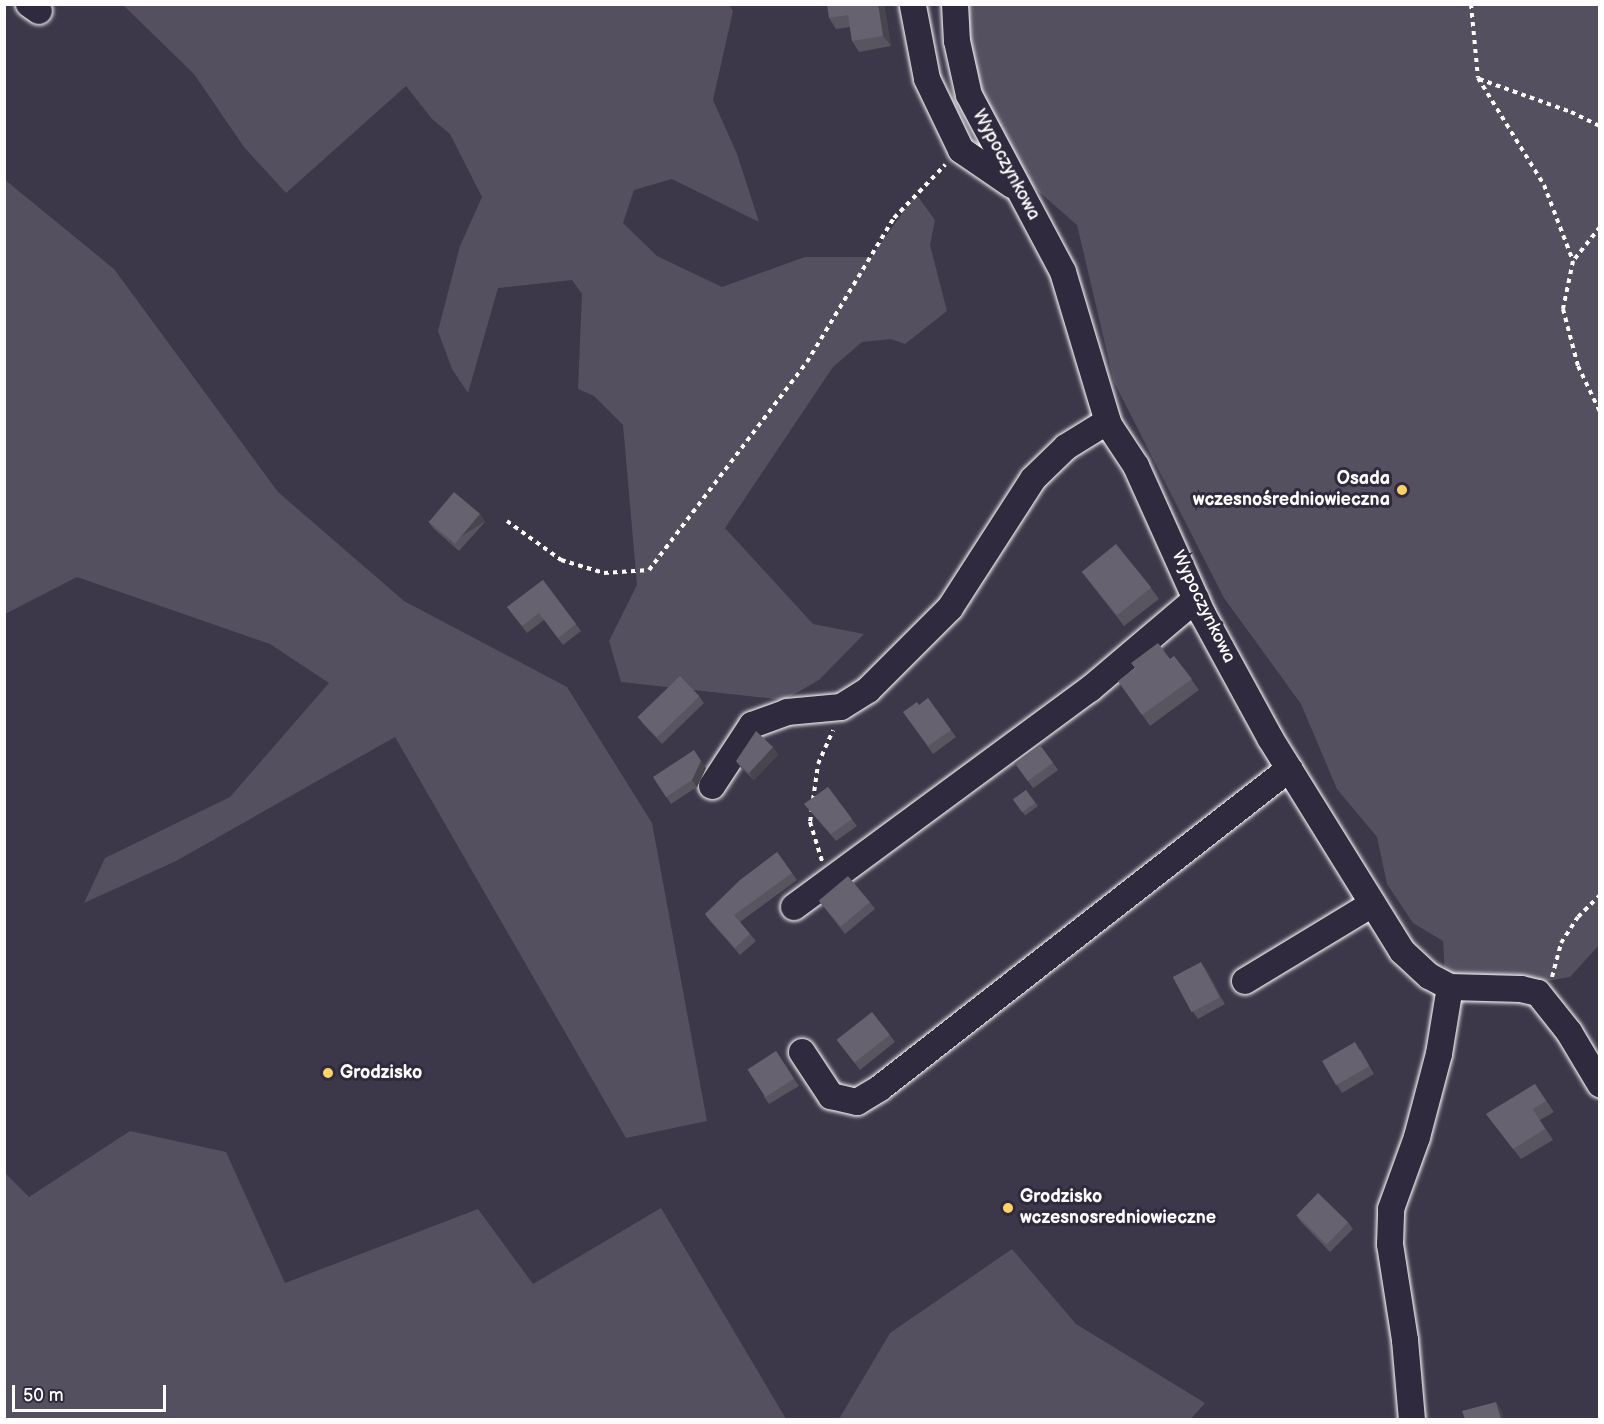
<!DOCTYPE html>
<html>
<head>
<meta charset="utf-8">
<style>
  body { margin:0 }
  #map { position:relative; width:1604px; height:1424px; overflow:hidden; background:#3c3749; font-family:"Balsamiq Sans",sans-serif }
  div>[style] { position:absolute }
  .green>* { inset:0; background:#555060 }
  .path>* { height:4px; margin-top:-2px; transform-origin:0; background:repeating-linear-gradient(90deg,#fff 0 4.5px,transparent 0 9px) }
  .roads { filter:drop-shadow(0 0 2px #fff) drop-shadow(0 0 2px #fff) }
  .minor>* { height:26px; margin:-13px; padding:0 13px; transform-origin:13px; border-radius:13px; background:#2f2a3d }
  .wall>* { inset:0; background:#585460; transform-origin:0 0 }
  .shaded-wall>* { inset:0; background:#47454e; transform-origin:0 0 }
  .building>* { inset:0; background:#666270; transform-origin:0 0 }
  .dots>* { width:16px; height:16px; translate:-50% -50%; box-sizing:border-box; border:3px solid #2f2a3d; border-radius:50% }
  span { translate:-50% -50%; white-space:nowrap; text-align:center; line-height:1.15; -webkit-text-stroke:6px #2f2a3d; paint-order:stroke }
  .street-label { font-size:18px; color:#fff }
  .poi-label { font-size:18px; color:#fff; font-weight:700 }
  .right { translate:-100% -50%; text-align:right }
  .left { translate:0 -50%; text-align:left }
  .frame { position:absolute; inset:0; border:6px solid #fff; pointer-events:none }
  .scale { position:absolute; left:12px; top:1385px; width:154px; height:27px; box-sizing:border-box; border:3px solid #fff; border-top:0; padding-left:8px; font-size:18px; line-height:21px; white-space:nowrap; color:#fff; -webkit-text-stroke:4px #2f2a3d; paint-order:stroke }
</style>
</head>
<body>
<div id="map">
  <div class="green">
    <i style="clip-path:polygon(123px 5px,729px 5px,733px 11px,713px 100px,737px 154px,759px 222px,672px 179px,634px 190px,623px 223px,657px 256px,722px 287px,805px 257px,871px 257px,916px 194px,935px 220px,930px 245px,947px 311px,905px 344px,891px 339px,862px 342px,833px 367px,725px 528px,813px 624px,864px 634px,819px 680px,784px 700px,621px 682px,609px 641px,637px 585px,623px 425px,594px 396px,578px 389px,582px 294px,572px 280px,498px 288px,468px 393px,452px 369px,438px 331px,460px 246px,482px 197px,450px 134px,432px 119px,406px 86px,286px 193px,244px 147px,194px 74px)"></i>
    <i style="clip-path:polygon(962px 5px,1599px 5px,1600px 944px,1570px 977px,1515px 987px,1445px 975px,1443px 941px,1413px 923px,1387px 884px,1377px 837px,1337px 789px,1301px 704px,1224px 598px,1114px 382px,1077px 225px,1015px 171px,971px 74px)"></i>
    <i style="clip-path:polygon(4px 179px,114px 269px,278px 492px,404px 601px,567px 687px,652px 823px,707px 1121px,626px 1138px,395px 737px,176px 861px,84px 903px,105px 858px,230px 797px,329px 683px,270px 644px,77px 577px,5px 614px)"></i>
    <i style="clip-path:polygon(130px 1131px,226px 1152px,285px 1283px,478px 1209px,533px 1284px,661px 1208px,786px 1419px,5px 1419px,5px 1173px,29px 1197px)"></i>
    <i style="clip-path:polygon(1012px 1249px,1076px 1324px,1205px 1403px,1190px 1420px,839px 1419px,890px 1333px)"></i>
  </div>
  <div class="path">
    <i style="left:1471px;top:4px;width:74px;rotate:84.6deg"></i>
    <i style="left:1478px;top:78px;width:126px;rotate:58.3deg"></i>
    <i style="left:1544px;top:185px;width:81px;rotate:69.1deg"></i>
    <i style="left:1479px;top:79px;width:98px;rotate:19.7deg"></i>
    <i style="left:1571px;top:112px;width:32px;rotate:26deg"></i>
    <i style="left:1600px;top:227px;width:43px;rotate:128.5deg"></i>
    <i style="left:1573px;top:261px;width:49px;rotate:101.8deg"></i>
    <i style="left:1563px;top:309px;width:59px;rotate:75.3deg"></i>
    <i style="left:1578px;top:366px;width:51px;rotate:64.4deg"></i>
    <i style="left:507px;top:521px;width:67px;rotate:35.8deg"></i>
    <i style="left:561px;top:560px;width:45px;rotate:16.8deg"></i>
    <i style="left:604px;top:573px;width:45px;rotate:-3.8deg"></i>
    <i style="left:649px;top:570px;width:261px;rotate:-52.8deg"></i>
    <i style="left:807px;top:362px;width:168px;rotate:-58.9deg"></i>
    <i style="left:894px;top:218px;width:74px;rotate:-46.1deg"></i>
    <i style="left:813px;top:800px;width:36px;rotate:-82deg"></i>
    <i style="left:818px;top:764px;width:37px;rotate:-66deg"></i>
    <i style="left:812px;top:808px;width:14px;rotate:98deg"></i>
    <i style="left:810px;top:822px;width:41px;rotate:72.9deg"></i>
    <i style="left:1552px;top:977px;width:35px;rotate:-75deg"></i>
    <i style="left:1561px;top:943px;width:31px;rotate:-57deg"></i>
    <i style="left:1578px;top:917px;width:31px;rotate:-45deg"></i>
  </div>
  <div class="roads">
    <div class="minor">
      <i style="left:29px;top:4px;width:12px;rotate:35deg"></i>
      <i style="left:955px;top:4px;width:37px;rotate:87deg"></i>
      <i style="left:957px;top:41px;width:55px;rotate:77.5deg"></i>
      <i style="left:969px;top:95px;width:200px;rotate:62deg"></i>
      <i style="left:1063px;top:272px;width:160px;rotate:73.3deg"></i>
      <i style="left:1109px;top:425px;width:49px;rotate:56.6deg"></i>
      <i style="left:1136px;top:466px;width:163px;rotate:65.8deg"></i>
      <i style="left:1203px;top:615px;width:140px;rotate:61.4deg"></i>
      <i style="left:1270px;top:738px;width:251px;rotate:58.2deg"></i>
      <i style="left:1402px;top:951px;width:37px;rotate:43deg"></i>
      <i style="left:1429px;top:976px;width:24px;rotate:28deg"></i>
      <i style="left:1450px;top:987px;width:71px;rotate:1.6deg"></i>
      <i style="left:1521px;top:989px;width:17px;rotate:13deg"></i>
      <i style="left:1538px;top:993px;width:50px;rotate:51.5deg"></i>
      <i style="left:1569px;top:1032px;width:61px;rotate:59.2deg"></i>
      <i style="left:913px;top:6px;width:74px;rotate:79.1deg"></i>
      <i style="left:927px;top:79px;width:79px;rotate:64.4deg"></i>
      <i style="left:961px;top:150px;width:62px;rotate:34.5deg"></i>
      <i style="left:712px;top:786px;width:73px;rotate:-56.7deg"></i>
      <i style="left:752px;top:725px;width:37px;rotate:-20deg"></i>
      <i style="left:787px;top:712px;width:54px;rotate:-5.3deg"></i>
      <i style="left:841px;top:707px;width:32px;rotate:-32deg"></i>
      <i style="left:868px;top:690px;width:116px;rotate:-45deg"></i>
      <i style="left:950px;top:608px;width:153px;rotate:-57.2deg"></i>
      <i style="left:1033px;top:479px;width:46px;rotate:-44.1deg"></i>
      <i style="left:1066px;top:447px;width:49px;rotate:-31.8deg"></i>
      <i style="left:794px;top:907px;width:368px;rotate:-36.4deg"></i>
      <i style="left:1090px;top:689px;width:139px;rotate:-40.3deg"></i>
      <i style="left:1245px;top:981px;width:149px;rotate:-31.2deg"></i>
      <i style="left:802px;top:1052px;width:53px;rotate:56.6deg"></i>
      <i style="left:831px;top:1096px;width:27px;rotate:13deg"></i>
      <i style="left:857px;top:1102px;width:27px;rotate:-31deg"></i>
      <i style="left:880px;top:1088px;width:519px;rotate:-37.95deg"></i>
      <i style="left:1412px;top:1420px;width:80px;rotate:-95deg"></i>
      <i style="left:1405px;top:1340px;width:97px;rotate:-98.9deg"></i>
      <i style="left:1390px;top:1244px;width:35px;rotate:-88deg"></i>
      <i style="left:1391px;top:1209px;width:77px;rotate:-70.1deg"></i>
      <i style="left:1417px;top:1137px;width:86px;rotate:-75.2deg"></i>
      <i style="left:1439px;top:1054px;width:68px;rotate:-80.7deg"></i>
    </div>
  </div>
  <div class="wall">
    <i style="clip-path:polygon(884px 4px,891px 46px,859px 52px,852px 41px,850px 27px,836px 29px,829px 18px)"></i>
    <i style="clip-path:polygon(480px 514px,485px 522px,459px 551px,433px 528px,428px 521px)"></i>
    <i style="clip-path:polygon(1081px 571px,1151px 588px,1159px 599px,1124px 626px)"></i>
    <i style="clip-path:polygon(543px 580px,581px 631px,563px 645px,544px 620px,527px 633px,507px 607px)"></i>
    <i style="clip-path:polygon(1174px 656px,1199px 690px,1150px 726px,1118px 681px,1170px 659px)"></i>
    <i style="clip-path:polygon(699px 696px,704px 703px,662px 744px,643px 724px,638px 717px)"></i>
    <i style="clip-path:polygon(928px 698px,956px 737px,933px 754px,903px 712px,919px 705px)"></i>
    <i style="left:1040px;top:745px;width:31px;height:31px;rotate:54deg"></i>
    <i style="clip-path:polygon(773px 747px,778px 755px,754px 780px,741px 768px,736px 761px)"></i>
    <i style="clip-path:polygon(706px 768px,697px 787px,671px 804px,653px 777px)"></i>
    <i style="clip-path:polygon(828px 787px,857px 826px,836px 841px,804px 804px)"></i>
    <i style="left:1026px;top:790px;width:20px;height:16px;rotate:53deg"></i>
    <i style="clip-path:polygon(777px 852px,797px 880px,740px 922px,756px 941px,740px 955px,710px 921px,705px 914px)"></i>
    <i style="clip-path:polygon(819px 901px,870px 902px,875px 909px,845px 934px)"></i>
    <i style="clip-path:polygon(1206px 969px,1225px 1004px,1198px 1019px,1193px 1012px)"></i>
    <i style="clip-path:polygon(890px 1035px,895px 1042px,860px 1070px,837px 1040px)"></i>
    <i style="clip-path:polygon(1360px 1049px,1374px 1074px,1342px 1093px,1337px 1085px)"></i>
    <i style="clip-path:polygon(776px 1051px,799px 1086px,769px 1104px,764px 1097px)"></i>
    <i style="clip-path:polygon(1535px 1084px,1554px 1112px,1540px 1120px,1553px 1140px,1521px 1159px,1486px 1114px)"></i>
    <i style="clip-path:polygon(1296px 1215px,1348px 1222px,1353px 1229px,1330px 1252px,1301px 1222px)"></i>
  </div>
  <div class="shaded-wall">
    <i style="clip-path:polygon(878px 4px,884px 4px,891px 46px,883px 36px)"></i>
    <i style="left:480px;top:514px;width:9px;height:39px;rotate:58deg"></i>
    <i style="clip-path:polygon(773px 747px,778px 755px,754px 780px,749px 773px)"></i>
    <i style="clip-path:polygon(694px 750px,706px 768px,697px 787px,692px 780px)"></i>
    <i style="clip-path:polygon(1201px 962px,1206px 969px,1225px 1004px,1220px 997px)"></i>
    <i style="clip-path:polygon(1496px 1402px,1501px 1409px,1504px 1419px,1501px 1419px)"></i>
  </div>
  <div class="building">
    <i style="clip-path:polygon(827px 4px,878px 4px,883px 36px,852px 41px,848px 15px,829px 18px)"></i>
    <i style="left:454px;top:492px;width:34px;height:39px;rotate:40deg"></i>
    <i style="left:1116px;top:544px;width:56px;height:44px;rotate:51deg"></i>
    <i style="clip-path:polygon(543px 580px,576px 624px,558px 638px,539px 613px,522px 626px,507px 607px)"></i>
    <i style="clip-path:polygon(1158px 643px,1170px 659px,1174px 656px,1192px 679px,1142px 715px,1118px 681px,1135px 668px,1131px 663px)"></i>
    <i style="left:680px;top:676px;width:28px;height:59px;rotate:46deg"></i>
    <i style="clip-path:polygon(928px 698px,951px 730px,928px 746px,903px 712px,917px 702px,919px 705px)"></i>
    <i style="clip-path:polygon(756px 731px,773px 747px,749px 773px,736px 761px)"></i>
    <i style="left:1040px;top:745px;width:22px;height:31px;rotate:54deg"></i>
    <i style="clip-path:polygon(694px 750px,701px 761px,692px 780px,666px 797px,653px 777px)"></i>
    <i style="clip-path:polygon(828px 787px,852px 819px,831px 834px,804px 804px)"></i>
    <i style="left:1026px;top:790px;width:16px;height:16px;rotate:55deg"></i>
    <i style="clip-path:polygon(777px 852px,792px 873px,734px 915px,750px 934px,735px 948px,705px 914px,740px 880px)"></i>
    <i style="left:848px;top:876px;width:34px;height:38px;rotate:50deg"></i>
    <i style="left:1201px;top:962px;width:40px;height:32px;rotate:62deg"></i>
    <i style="left:872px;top:1012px;width:29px;height:45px;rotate:52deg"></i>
    <i style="left:1355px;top:1042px;width:28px;height:38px;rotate:60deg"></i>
    <i style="left:776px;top:1051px;width:33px;height:34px;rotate:57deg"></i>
    <i style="clip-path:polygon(1535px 1084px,1546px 1101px,1533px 1109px,1545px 1129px,1513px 1149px,1486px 1114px)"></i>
    <i style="left:1318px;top:1193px;width:42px;height:31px;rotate:44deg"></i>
    <i style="clip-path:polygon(1496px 1402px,1501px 1419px,1465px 1419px,1462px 1411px)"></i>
  </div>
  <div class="dots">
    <i style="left:1402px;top:490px;background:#ffd166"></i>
    <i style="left:328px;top:1073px;background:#ffd166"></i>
    <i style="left:1008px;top:1208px;background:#ffd166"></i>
  </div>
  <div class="street-label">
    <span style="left:1006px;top:165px;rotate:62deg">Wypoczynkowa</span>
    <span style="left:1203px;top:607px;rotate:64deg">Wypoczynkowa</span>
  </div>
  <div class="poi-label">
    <span class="right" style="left:1390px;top:490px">Osada<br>wczesnośredniowieczna</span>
    <span class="left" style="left:340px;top:1073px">Grodzisko</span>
    <span class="left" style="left:1020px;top:1208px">Grodzisko<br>wczesnosredniowieczne</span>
  </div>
  <div class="frame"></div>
  <div class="scale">50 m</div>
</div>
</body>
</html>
